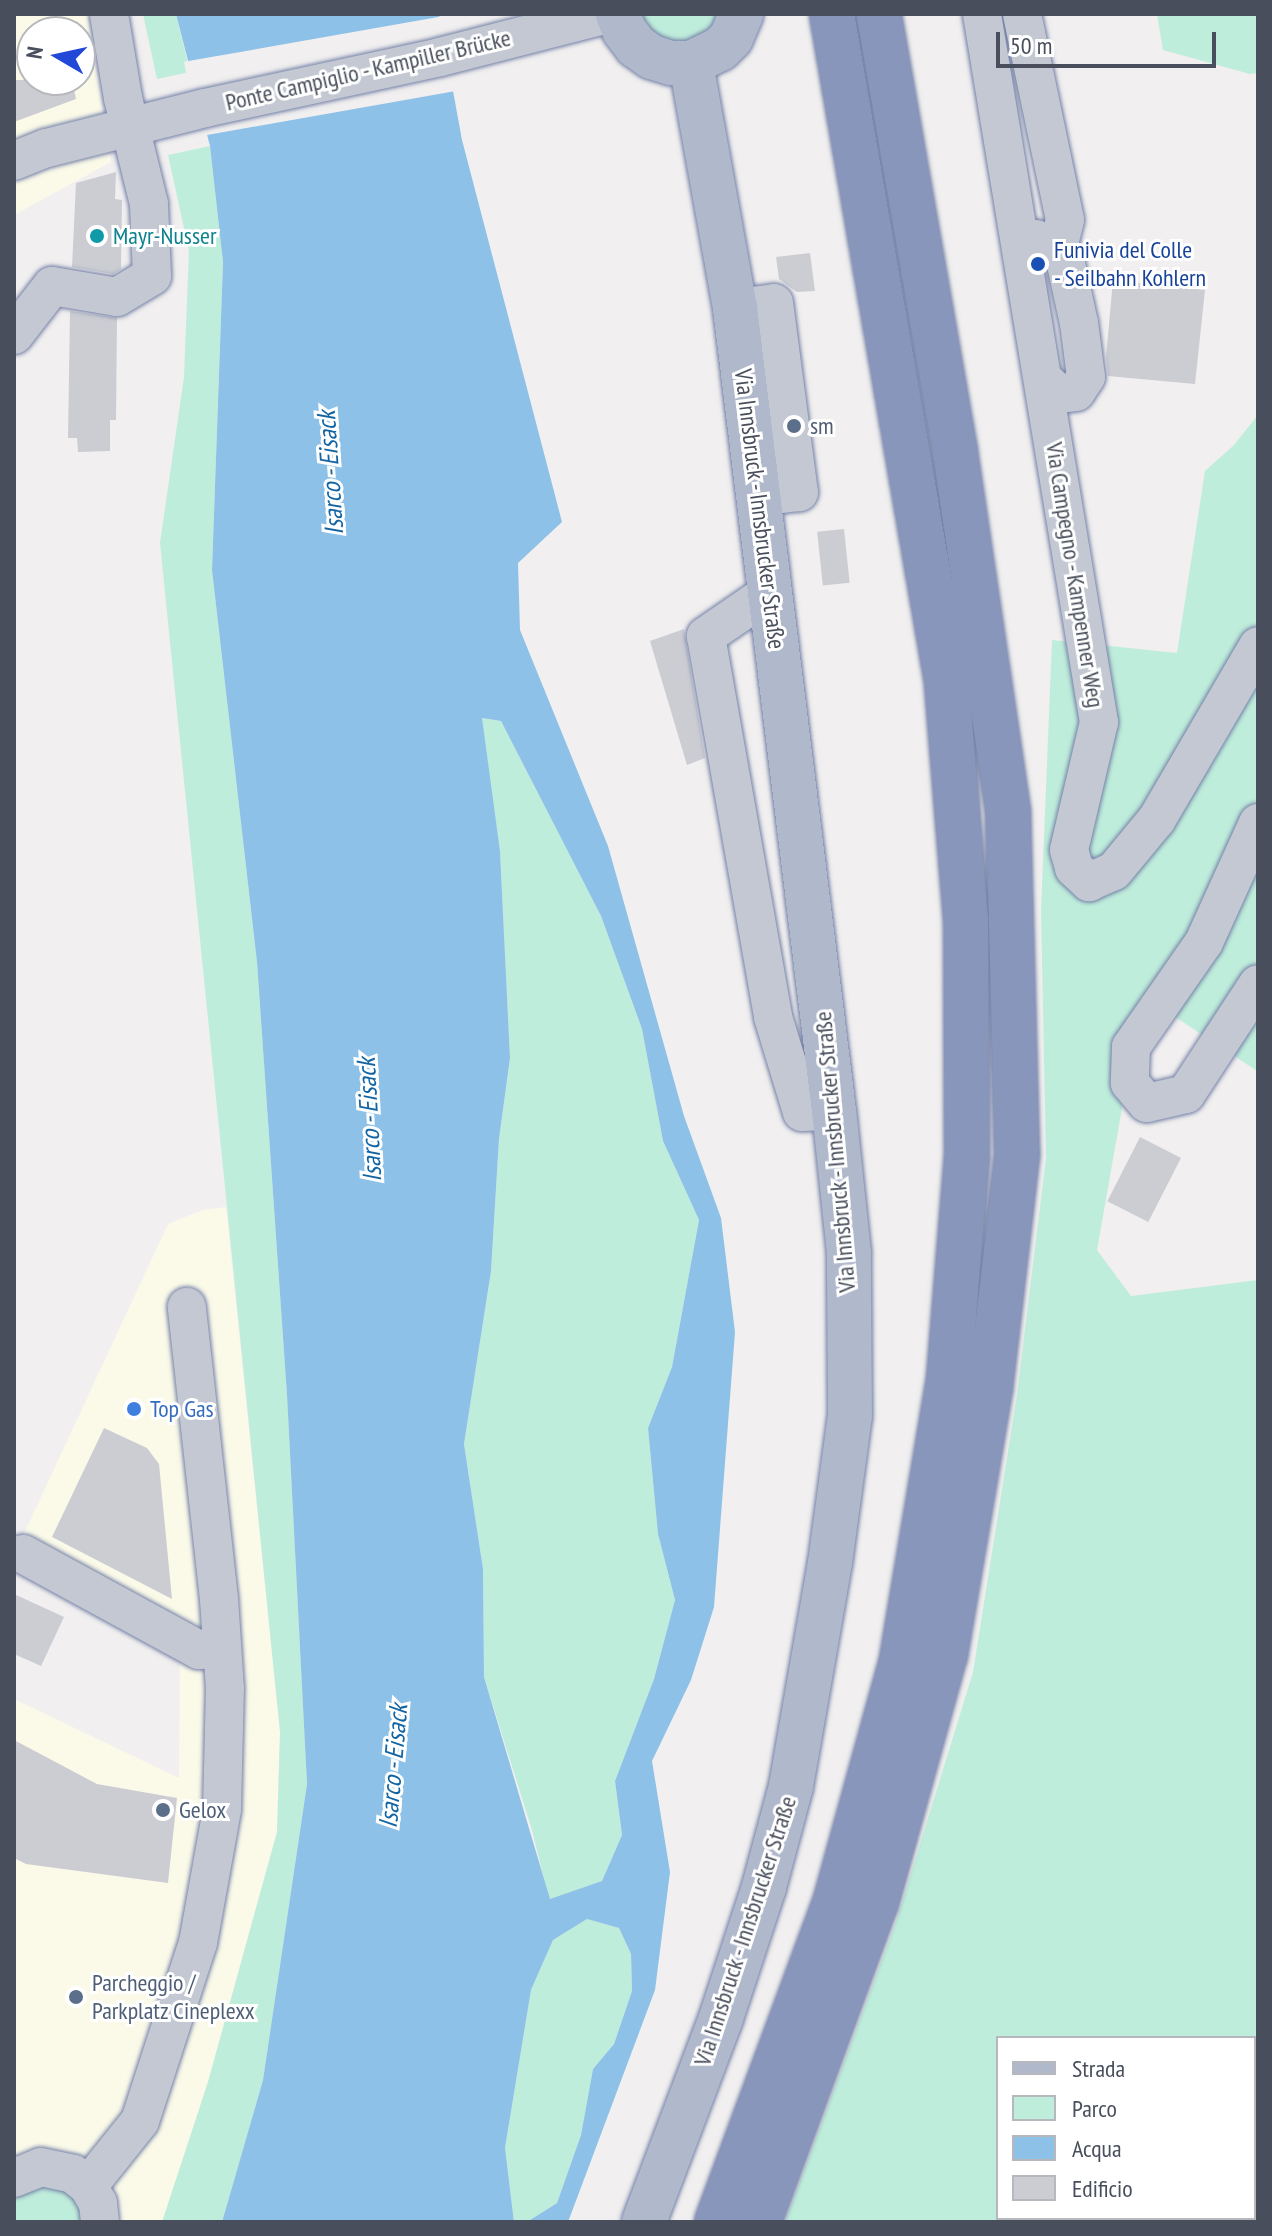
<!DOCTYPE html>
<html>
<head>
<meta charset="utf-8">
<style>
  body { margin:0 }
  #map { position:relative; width:1272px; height:2236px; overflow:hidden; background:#f1efef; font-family:"PT Sans Narrow",sans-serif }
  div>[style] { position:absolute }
  .commercial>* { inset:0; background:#fbfae9 }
  .green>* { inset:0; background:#bfeddb }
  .water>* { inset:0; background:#8ec1e7 }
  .pier>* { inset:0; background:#f1efef; transform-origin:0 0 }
  .building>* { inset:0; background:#cccdd3; transform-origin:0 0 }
  .roads { filter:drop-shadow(0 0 2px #7481a7) drop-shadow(0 0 2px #7481a7) }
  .minor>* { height:38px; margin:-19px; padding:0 19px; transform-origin:19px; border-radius:19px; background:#c3c8d3 }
  .major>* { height:44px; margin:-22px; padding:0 22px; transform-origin:22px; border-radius:22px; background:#b0b8cc }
  .highway>* { height:44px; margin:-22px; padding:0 22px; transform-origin:22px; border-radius:22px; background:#8996bb }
  .dots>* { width:22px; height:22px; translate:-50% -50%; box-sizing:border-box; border:4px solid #fff; border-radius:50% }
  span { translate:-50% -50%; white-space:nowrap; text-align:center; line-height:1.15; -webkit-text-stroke:6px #fff; paint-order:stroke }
  .street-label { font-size:24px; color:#484e5b }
  .culture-label { font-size:24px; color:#0d838f }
  .left { translate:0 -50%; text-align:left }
  .transit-label { font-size:24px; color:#164399 }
  .service-label { font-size:24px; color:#4e5e75 }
  .shop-label { font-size:24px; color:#366cbe }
  .water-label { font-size:26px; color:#1364a3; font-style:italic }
  .frame { position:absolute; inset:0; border:16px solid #484e5b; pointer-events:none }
  .legend { position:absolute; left:996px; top:2036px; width:260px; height:184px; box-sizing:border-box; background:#fff; border:2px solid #b6b8bd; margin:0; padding:10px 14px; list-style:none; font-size:24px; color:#484e5b }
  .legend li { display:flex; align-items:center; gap:16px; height:40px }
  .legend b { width:40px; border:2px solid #b6b8bd }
  .north { position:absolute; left:16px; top:16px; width:80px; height:80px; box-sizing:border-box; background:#fff; border:2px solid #b6b8bd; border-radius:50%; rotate:279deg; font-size:22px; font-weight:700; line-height:32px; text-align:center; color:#484e5b }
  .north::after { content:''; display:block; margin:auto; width:28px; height:36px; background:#2248d8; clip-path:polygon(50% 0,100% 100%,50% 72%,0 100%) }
  .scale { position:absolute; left:996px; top:32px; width:220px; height:36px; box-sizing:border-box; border:4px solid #484e5b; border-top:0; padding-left:10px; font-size:24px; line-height:28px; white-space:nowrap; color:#484e5b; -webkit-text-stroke:6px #fff; paint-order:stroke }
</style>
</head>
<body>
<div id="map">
  <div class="commercial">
    <i style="clip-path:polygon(evenodd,14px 14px,87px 14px,111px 162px,14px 215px,14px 14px,32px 32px,80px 32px,80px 80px,32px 80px,32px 32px)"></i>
    <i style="clip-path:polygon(226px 1207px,280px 1732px,277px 1832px,208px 2082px,162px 2222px,14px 2222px,14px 1699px,179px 1778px,180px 1653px,14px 1555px,168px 1224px,202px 1210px)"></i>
  </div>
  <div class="green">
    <i style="clip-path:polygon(143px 14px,176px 14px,190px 72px,157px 79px)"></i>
    <i style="clip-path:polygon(638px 14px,724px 14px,700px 43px,657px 41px)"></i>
    <i style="clip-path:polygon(1157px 14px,1258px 14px,1258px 73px,1250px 74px,1163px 50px)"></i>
    <i style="clip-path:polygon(210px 146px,223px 262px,212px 570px,257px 962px,287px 1395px,307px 1784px,263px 2080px,222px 2222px,162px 2222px,208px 2082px,277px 1832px,280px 1732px,160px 543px,184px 377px,189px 251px,168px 155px)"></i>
    <i style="clip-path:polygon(evenodd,1258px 415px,1258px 1079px,1257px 1071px,1142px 995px,1097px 1250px,1131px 1296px,1258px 1280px,1258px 2222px,785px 2222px,897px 1919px,973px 1672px,1017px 1395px,1046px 1158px,1041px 911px,1052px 640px,1177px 653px,1205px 471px,1234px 445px,1258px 415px,998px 2038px,1254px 2038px,1254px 2218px,998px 2218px,998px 2038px)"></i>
    <i style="clip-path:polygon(481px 718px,501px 721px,601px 916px,642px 1029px,663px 1141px,699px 1220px,672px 1367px,648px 1428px,658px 1534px,675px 1600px,654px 1679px,615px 1781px,622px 1835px,602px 1881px,549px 1900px,532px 1830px,484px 1677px,483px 1569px,464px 1444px,491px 1271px,499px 1139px,510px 1058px,500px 851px)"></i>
    <i style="clip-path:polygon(587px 1919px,619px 1928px,631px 1954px,632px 1991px,614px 2044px,593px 2069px,581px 2135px,557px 2203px,527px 2222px,514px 2222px,505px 2148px,531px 1990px,553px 1940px)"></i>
    <i style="clip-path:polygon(58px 2177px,90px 2222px,14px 2222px,14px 2188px)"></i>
  </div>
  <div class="water">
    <i style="clip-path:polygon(evenodd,176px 14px,439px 14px,462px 140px,562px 522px,518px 563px,520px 630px,608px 846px,684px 1116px,721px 1218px,735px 1332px,714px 1607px,691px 1680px,652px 1761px,670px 1872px,655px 1990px,568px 2222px,527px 2222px,557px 2203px,581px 2135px,593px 2069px,614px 2044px,632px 1991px,631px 1954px,619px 1928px,587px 1919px,553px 1940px,531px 1990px,505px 2148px,514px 2222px,222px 2222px,263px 2080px,307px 1784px,287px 1395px,257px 962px,212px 570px,223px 262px,210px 146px,176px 14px,482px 718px,501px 721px,601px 916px,642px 1029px,663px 1141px,699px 1220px,672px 1367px,648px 1428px,658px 1534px,675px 1600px,654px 1679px,615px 1781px,622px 1835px,602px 1881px,550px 1899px,484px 1677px,483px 1569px,464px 1444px,491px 1271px,499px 1139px,510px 1058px,500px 851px,482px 718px)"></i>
  </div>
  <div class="pier">
    <i style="left:444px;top:16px;width:76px;height:264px;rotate:80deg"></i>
  </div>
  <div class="building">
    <i style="clip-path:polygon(14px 80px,72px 80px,76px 99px,14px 122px)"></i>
    <i style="clip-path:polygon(116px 172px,115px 199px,122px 200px,121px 269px,113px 274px,72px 267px,76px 183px)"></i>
    <i style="clip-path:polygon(810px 253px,815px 291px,797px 292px,779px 279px,776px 257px)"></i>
    <i style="clip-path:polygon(1113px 280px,1205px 290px,1195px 384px,1108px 376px,1106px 357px)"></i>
    <i style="clip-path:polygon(70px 311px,117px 318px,116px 420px,110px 420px,110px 451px,78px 452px,77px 438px,68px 438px)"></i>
    <i style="left:844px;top:529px;width:54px;height:27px;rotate:84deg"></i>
    <i style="clip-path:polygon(684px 629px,705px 758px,687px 765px,650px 641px)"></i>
    <i style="left:1140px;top:1137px;width:46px;height:72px;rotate:27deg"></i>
    <i style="clip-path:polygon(104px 1428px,147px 1448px,159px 1464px,172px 1599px,52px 1537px)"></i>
    <i style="clip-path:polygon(14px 1594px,64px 1617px,41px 1666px,14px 1654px)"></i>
    <i style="clip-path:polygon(14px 1740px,97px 1784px,177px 1798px,168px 1883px,26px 1864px,14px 1858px)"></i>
  </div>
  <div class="roads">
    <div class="minor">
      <i style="left:982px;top:14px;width:718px;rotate:80.62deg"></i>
      <i style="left:1099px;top:722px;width:131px;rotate:103.2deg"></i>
      <i style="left:1069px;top:850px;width:19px;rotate:74deg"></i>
      <i style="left:1074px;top:868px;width:21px;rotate:43deg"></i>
      <i style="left:1089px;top:882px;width:27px;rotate:-24deg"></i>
      <i style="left:1114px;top:871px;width:67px;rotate:-50.4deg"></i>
      <i style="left:1157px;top:819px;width:200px;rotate:-59.7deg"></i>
      <i style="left:1022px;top:14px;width:210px;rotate:78.2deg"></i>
      <i style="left:1065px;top:220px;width:32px;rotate:104deg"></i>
      <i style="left:14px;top:161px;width:35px;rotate:-22deg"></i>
      <i style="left:47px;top:148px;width:163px;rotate:-14.2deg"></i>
      <i style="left:205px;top:108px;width:240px;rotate:-12.2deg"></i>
      <i style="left:440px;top:57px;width:172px;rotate:-14.4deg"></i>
      <i style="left:1036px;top:239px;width:32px;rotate:30deg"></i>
      <i style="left:1064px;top:255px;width:70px;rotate:77.6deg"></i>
      <i style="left:1079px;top:323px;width:54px;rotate:82.6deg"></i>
      <i style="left:1086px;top:377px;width:18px;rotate:124deg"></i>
      <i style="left:1076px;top:392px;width:17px;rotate:173deg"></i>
      <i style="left:1059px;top:394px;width:22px;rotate:-137deg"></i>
      <i style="left:735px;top:308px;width:39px;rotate:-7deg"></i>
      <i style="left:774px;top:303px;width:191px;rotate:82.5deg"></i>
      <i style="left:799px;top:492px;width:41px;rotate:173deg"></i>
      <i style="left:14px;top:335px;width:62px;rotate:-52.2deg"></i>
      <i style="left:52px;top:286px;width:66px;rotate:9.6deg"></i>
      <i style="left:117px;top:297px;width:41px;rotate:-31deg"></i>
      <i style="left:152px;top:276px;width:72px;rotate:-92.4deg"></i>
      <i style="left:149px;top:204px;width:109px;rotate:-103.8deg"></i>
      <i style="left:123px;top:98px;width:85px;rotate:-99.5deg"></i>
      <i style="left:770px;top:592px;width:78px;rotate:145.5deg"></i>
      <i style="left:706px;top:636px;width:387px;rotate:80deg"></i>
      <i style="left:773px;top:1017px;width:99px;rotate:73deg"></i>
      <i style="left:802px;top:1112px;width:32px;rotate:-2deg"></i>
      <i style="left:1258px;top:823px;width:131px;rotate:114.4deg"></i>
      <i style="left:1204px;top:942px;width:128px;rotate:124.8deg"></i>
      <i style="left:1131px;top:1047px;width:36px;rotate:92deg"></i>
      <i style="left:1130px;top:1083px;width:26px;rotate:50deg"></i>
      <i style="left:1147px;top:1103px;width:40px;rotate:-13deg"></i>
      <i style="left:1186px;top:1094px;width:131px;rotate:-56.8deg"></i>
      <i style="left:23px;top:1554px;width:200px;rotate:28.6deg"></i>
      <i style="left:199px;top:1650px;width:23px;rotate:-2deg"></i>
      <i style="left:14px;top:2178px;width:29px;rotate:-22deg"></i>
      <i style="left:41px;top:2167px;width:33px;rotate:12deg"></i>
      <i style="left:73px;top:2174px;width:19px;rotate:39deg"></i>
      <i style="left:88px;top:2186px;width:20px;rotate:60deg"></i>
      <i style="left:98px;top:2203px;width:19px;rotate:84deg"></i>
      <i style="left:88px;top:2186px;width:83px;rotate:-51.3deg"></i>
      <i style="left:140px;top:2121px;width:187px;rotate:-72deg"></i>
      <i style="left:198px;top:1943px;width:136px;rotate:-79.8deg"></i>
      <i style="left:222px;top:1809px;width:120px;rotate:-88.6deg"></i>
      <i style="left:225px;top:1689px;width:90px;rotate:-93.8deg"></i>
      <i style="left:219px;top:1599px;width:294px;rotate:-96.3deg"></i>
    </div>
    <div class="major">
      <i style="left:618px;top:14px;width:17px;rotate:69deg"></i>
      <i style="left:624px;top:30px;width:20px;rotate:53deg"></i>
      <i style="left:636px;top:46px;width:19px;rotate:35deg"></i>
      <i style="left:652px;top:57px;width:20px;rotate:18deg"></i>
      <i style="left:671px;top:63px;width:20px"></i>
      <i style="left:691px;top:63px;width:32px;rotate:-26deg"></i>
      <i style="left:720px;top:49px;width:16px;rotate:-45deg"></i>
      <i style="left:731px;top:38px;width:26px;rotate:-67deg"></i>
      <i style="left:644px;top:2222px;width:218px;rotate:-69.3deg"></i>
      <i style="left:721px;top:2018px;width:138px;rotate:-71.8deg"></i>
      <i style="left:764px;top:1887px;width:105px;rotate:-75deg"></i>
      <i style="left:791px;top:1786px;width:226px;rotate:-80.1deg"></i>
      <i style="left:830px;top:1563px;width:148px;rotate:-82.3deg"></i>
      <i style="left:850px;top:1416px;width:163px;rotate:-90.4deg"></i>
      <i style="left:849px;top:1253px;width:143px;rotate:-96deg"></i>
      <i style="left:834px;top:1111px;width:809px;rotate:-97.03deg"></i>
      <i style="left:735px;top:308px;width:249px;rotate:-100.2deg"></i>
    </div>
    <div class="highway">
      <i style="left:717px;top:2222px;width:343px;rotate:-69.7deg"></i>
      <i style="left:836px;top:1900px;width:249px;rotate:-74.6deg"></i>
      <i style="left:902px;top:1660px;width:285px;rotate:-80.5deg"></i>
      <i style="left:949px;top:1379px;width:223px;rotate:-85.4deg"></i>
      <i style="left:967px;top:1157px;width:237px;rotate:-90.2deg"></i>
      <i style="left:966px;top:920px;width:239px;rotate:-94.6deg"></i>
      <i style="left:947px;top:682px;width:678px;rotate:-99.77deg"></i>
      <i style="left:759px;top:2222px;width:340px;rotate:-69.9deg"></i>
      <i style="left:876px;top:1903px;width:257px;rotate:-74.5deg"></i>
      <i style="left:945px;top:1655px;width:270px;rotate:-80.4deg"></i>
      <i style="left:990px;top:1389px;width:237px;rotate:-83.4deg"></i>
      <i style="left:1017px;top:1154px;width:343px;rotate:-91.5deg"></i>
      <i style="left:1008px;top:811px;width:364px;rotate:-98.4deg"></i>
      <i style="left:955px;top:451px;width:444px;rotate:-99.9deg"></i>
    </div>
  </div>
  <div class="dots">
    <i style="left:97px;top:236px;background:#0f9aa8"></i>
    <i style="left:1038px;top:264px;background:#1a4fb4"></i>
    <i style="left:794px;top:426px;background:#5c6f8a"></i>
    <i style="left:134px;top:1409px;background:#3f7fe0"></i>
    <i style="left:163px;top:1810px;background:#5c6f8a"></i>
    <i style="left:76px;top:1997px;background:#5c6f8a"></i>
  </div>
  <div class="street-label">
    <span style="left:368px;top:70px;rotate:-13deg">Ponte Campiglio - Kampiller Brücke</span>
    <span style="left:760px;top:509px;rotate:83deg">Via Innsbruck - Innsbrucker Straße</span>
    <span style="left:1075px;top:575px;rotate:81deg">Via Campegno - Kampenner Weg</span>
    <span style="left:835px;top:1152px;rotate:-95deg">Via Innsbruck - Innsbrucker Straße</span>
    <span style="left:745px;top:1931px;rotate:-72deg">Via Innsbruck - Innsbrucker Straße</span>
  </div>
  <div class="culture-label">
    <span class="left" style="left:113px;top:236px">Mayr-Nusser</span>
  </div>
  <div class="transit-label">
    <span class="left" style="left:1054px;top:264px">Funivia del Colle<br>- Seilbahn Kohlern</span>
  </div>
  <div class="service-label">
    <span class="left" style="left:810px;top:426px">sm</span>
    <span class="left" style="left:179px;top:1810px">Gelox</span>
    <span class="left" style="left:92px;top:1997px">Parcheggio /<br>Parkplatz Cineplexx</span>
  </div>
  <div class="shop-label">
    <span class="left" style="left:150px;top:1409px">Top Gas</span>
  </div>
  <div class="water-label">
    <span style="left:330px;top:473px;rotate:-94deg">Isarco - Eisack</span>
    <span style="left:369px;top:1120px;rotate:-93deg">Isarco - Eisack</span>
    <span style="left:393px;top:1766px;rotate:-85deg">Isarco - Eisack</span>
  </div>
  <div class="frame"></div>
  <ul class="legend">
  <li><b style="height:10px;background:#b0b8cc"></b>Strada</li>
  <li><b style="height:22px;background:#bfeddb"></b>Parco</li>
  <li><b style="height:22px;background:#8ec1e7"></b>Acqua</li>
  <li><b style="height:22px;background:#cccdd3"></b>Edificio</li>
  </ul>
  <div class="north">N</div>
  <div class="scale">50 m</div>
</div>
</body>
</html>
